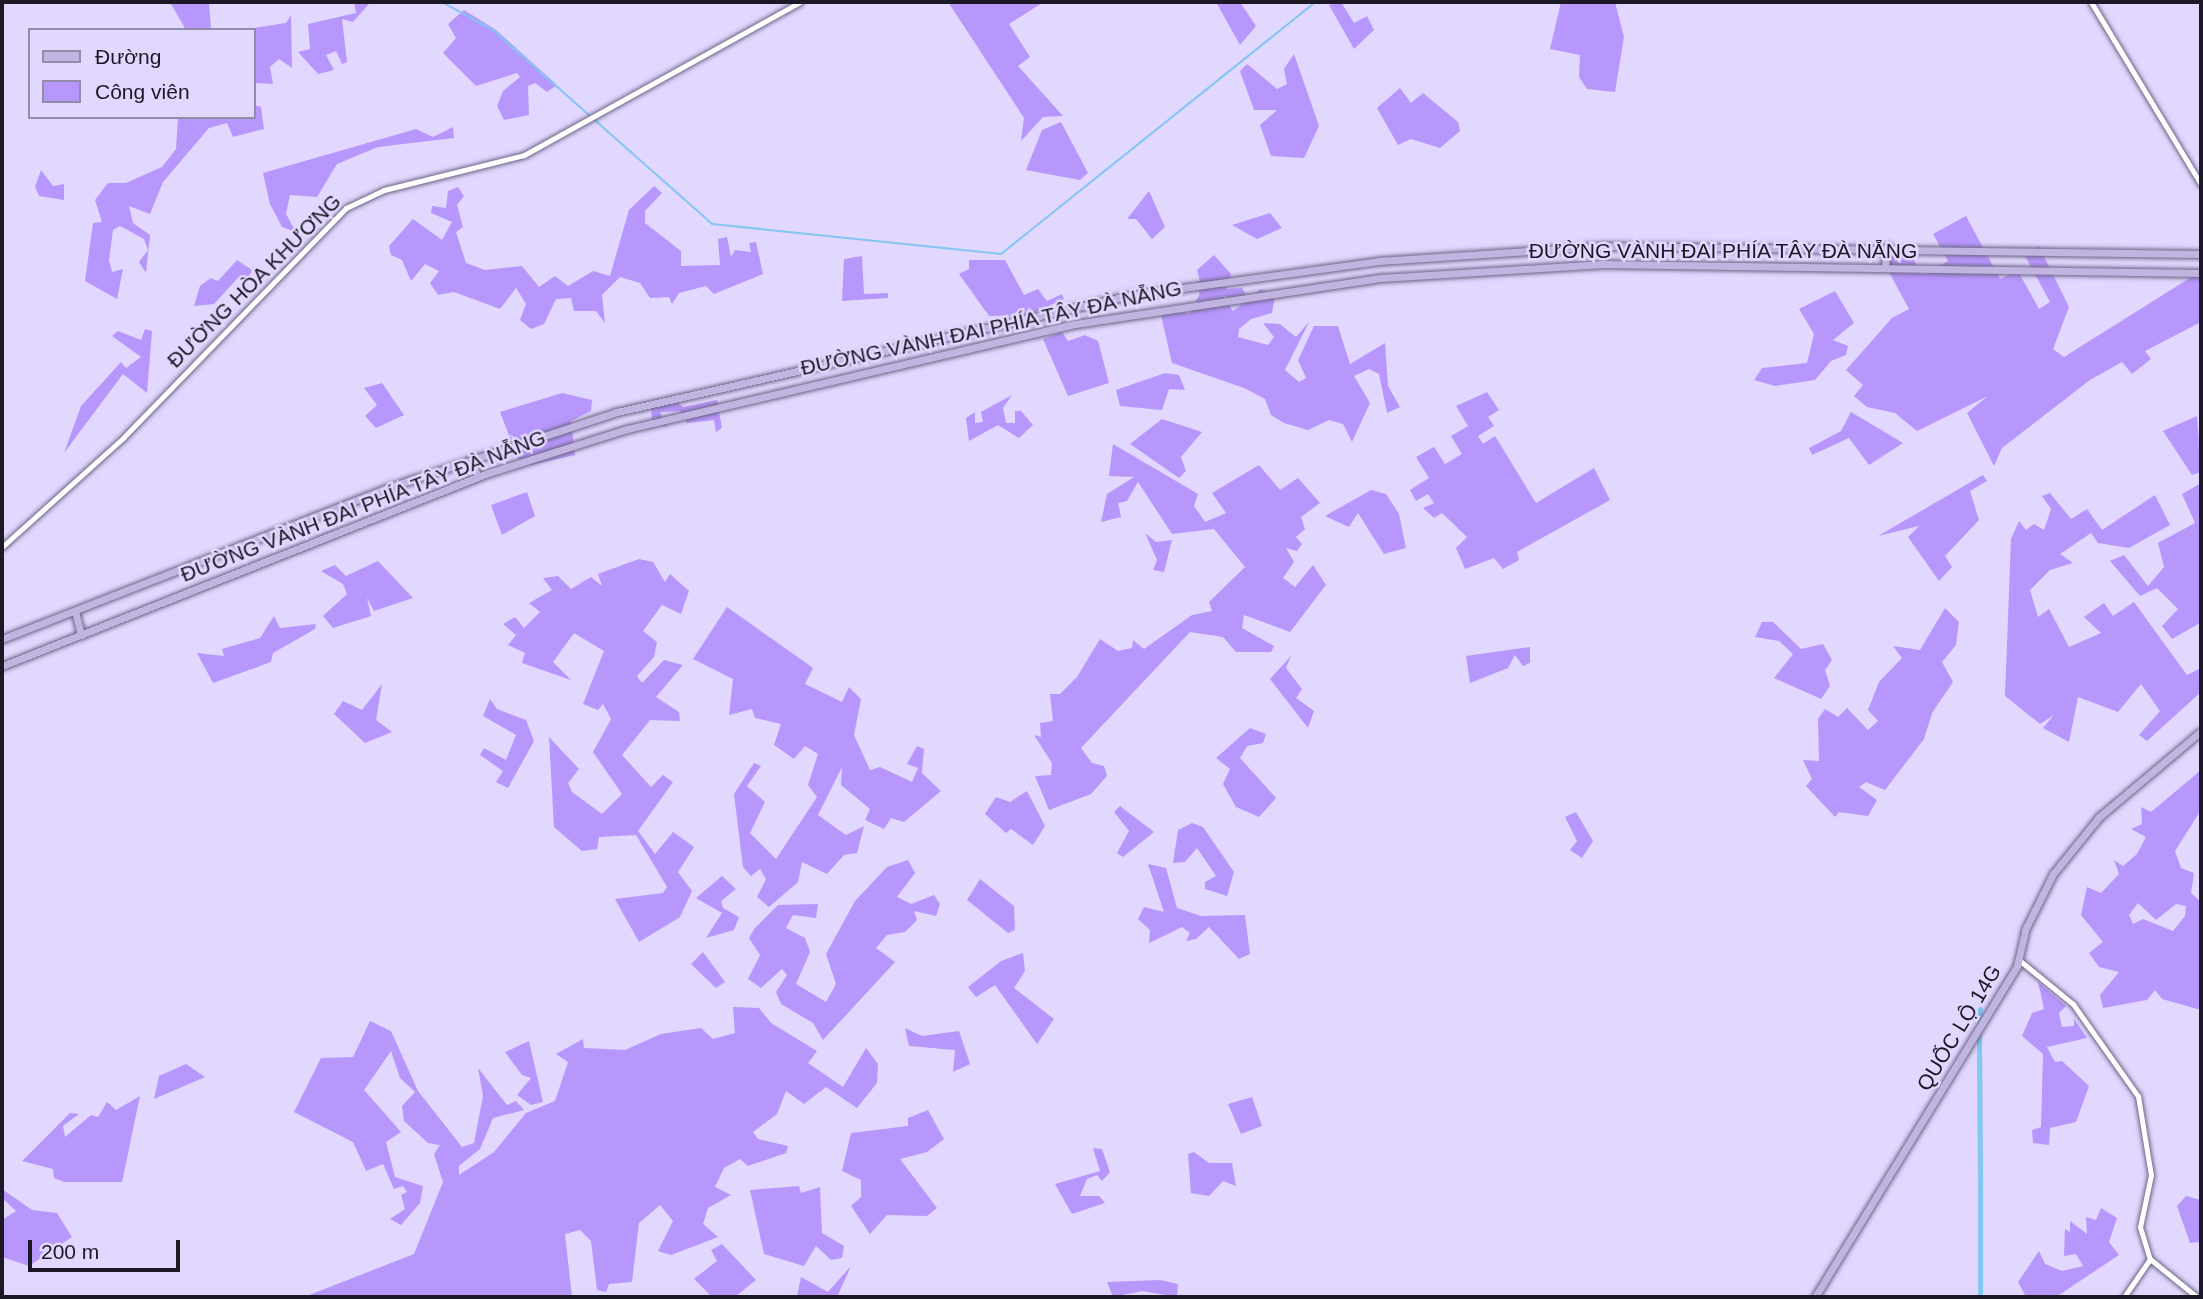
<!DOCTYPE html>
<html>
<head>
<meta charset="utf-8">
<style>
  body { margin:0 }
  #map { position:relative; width:2203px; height:1299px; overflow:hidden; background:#e2d7fe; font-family:Helvetica,sans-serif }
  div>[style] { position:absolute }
  .green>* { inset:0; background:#b897fd }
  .stream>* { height:2px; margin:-1px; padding:0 1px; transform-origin:1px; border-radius:1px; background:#82c6f2 }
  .canal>* { height:5px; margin:-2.5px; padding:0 2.5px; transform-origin:2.5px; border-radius:2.5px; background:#82c6f2 }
  .roads { filter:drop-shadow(0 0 2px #6d6485) drop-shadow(0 0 2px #6d6485) }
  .minor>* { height:5px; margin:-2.5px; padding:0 2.5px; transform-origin:2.5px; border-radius:2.5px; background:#fff }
  .major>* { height:7px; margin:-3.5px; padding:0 3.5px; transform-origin:3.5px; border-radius:3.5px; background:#c2b4e0 }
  span { translate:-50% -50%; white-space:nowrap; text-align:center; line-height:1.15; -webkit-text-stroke:5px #e2d7fe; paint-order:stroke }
  .street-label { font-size:21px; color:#1c1826 }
  .frame { position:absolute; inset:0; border:4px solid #1c1826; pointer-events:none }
  .legend { position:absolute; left:28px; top:28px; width:228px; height:91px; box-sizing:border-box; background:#e2d7fe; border:2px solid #938ba8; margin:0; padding:9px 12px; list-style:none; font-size:21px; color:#1c1826 }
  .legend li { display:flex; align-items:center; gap:14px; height:35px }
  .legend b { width:35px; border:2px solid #938ba8 }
  .scale { position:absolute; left:28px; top:1240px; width:152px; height:32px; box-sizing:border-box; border:4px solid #1c1826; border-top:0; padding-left:9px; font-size:21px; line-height:24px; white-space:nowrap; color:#1c1826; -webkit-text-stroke:5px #e2d7fe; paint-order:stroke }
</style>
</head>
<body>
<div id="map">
  <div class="green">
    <i style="clip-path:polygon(209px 2px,211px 30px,186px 30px,171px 4px)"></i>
    <i style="clip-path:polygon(354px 2px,369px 4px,353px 22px,342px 19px,347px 62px,342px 64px,336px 51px,326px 55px,334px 70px,318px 74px,298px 52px,310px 49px,308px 24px,356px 13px)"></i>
    <i style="clip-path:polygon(948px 2px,1044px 2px,1009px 24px,1030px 57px,1018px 66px,1063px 116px,1043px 117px,1021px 141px,1024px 118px)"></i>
    <i style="clip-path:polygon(1216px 2px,1240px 2px,1256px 26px,1240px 45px)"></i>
    <i style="clip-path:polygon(1341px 2px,1354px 23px,1367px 16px,1374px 30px,1354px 49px,1329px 5px)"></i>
    <i style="clip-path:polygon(1561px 2px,1615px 2px,1624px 37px,1615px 92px,1587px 89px,1579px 77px,1580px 55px,1550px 49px)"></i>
    <i style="clip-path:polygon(464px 10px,496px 30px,557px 85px,547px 92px,535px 83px,528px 86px,529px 115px,504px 120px,497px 106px,503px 91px,520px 77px,517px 73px,476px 86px,443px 53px,456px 38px,448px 24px)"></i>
    <i style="clip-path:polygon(291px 15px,292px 68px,279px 59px,270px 67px,273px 84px,254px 83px,254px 30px,242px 30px,286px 23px)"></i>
    <i style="clip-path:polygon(1294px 54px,1319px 126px,1304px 158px,1271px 156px,1260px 125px,1277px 110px,1254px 110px,1240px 71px,1247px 64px,1277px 89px,1287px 84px,1284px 69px)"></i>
    <i style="clip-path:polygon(1400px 88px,1411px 103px,1423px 93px,1458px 122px,1460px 131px,1440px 148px,1411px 139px,1398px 145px,1377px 108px)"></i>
    <i style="clip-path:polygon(254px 105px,261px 107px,264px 129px,233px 137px,227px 123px,209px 128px,163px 182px,150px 214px,129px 206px,133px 223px,150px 235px,146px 273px,139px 262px,148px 250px,144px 239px,120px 226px,113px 230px,109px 260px,112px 272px,123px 269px,117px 299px,85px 281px,93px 223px,102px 222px,95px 200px,108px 183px,126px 183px,162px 167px,176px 149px,178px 117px,254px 117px)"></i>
    <i style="clip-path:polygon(1061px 122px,1088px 173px,1080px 180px,1026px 170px,1042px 130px)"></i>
    <i style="clip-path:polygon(453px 127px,454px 138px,378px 147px,337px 164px,317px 197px,290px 195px,286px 214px,296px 232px,282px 227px,270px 204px,263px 173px,416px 129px,433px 137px)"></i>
    <i style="clip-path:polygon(41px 170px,53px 186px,64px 184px,64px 200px,39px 196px,35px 187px)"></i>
    <i style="clip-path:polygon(654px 186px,662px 193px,645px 211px,645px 223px,681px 251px,681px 266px,720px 265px,718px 239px,727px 237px,731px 257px,735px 250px,751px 252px,749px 243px,756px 242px,763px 274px,714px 294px,706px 286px,679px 293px,672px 304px,669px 297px,650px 298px,640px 283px,620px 277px,602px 295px,605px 323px,596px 311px,574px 311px,571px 298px,556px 299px,544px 324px,531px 329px,520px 320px,526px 304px,516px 288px,500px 309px,454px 292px,438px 295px,430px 283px,439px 271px,425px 264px,411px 281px,402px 260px,391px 255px,389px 246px,413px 219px,442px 240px,452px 222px,431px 213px,432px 206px,446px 208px,448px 191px,458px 187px,464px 196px,457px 205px,463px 227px,456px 232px,466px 263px,485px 270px,522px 266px,539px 287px,555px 276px,568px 286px,593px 271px,610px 276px,629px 210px)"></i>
    <i style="clip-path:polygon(1149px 191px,1165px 227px,1152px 239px,1136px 219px,1127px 219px)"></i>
    <i style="clip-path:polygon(1270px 213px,1282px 228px,1257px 239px,1232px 225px)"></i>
    <i style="clip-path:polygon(1966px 216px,2000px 279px,2018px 271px,2039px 309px,2050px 302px,2024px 254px,2039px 246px,2069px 307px,2053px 349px,2064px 357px,2201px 271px,2201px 322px,2145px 351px,2151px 359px,2132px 374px,2122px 362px,2090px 380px,2002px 448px,1994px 466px,1967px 413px,1988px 396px,1917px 431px,1895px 413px,1867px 407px,1854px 396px,1863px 385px,1846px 370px,1892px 318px,1909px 309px,1883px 261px,1907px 248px,1922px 275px,1948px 261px,1933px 234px)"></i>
    <i style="clip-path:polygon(1214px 255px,1231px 274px,1226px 289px,1242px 288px,1246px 295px,1240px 301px,1223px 296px,1233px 311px,1261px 289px,1275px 295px,1272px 313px,1251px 319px,1239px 329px,1238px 337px,1268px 345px,1274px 337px,1263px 323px,1280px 324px,1296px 337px,1309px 322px,1285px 370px,1299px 382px,1306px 378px,1298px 360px,1314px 326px,1338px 326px,1350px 364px,1385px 343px,1388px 386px,1400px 407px,1387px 413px,1379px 374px,1369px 369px,1354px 376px,1370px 403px,1352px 442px,1343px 424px,1329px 420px,1308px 430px,1284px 423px,1271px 415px,1265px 399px,1244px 388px,1172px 363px,1160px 311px,1190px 313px,1200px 293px,1193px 284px,1200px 281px,1197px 270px)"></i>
    <i style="clip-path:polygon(862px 256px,864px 294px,888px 293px,888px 298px,842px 301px,844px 259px)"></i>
    <i style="clip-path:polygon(237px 260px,252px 270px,246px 283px,237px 279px,214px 304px,194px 306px,200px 286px,211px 278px,218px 281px)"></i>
    <i style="clip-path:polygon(969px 260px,1005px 260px,1024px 295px,1038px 289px,1047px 301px,1062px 294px,1064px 299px,1029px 315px,989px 316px,959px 274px,969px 269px)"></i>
    <i style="clip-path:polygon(1835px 291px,1854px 323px,1833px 340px,1848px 346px,1846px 355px,1831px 361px,1815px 380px,1775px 386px,1754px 380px,1762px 368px,1807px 363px,1814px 334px,1799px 309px)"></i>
    <i style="clip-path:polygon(145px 329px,152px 331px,147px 393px,123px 374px,64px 453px,81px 406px,121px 362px,126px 368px,141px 357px,112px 336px,118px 331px,141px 340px)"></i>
    <i style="clip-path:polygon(1062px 332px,1068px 341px,1085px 335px,1098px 341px,1109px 383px,1068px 396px,1043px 339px)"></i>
    <i style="clip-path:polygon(1165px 373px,1179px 375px,1185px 390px,1169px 389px,1162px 410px,1120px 406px,1116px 390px)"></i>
    <i style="clip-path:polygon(382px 383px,404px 415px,376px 428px,365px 416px,377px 405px,364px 388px)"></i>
    <i style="clip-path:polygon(1487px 392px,1499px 410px,1488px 417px,1494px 426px,1478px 436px,1483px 444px,1495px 436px,1536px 503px,1594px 468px,1610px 500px,1517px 552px,1519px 560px,1503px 569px,1494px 558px,1465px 569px,1456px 548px,1467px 537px,1442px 513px,1434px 518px,1423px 508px,1434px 503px,1428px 494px,1416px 501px,1410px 490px,1429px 478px,1416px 457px,1434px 447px,1445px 464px,1462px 454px,1451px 436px,1468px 426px,1456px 406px)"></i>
    <i style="clip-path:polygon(562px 393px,592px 400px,591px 411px,571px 421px,575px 455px,531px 465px,518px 459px,500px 412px)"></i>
    <i style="clip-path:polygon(1012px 395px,1003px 408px,1006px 423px,1015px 423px,1015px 411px,1021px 411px,1033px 425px,1019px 438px,998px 425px,969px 441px,966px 418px,975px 412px,975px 423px,983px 422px,981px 412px)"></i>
    <i style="clip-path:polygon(672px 397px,683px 407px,717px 400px,722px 428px,716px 432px,714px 420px,687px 423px,680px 411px,660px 412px,667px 427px,652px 422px,651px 403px)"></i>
    <i style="clip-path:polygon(1851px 412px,1903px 443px,1869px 465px,1849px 438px,1812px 455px,1809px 448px,1841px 431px)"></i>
    <i style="clip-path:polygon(2197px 416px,2201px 472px,2192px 475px,2163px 431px)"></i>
    <i style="clip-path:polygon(1162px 419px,1202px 432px,1181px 457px,1186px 471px,1179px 478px,1130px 444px)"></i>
    <i style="clip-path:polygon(1113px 444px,1198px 494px,1194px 506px,1205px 522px,1226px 513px,1212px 493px,1259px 465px,1280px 490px,1298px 478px,1320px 503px,1301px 517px,1305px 529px,1296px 537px,1302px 544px,1297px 551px,1286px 548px,1294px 562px,1283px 578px,1295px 587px,1313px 565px,1326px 585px,1290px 632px,1244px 615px,1242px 628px,1274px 646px,1271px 652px,1236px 652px,1223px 637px,1190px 632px,1081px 748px,1092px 763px,1104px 766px,1107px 776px,1091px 794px,1049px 810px,1035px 776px,1051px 775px,1052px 763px,1034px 735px,1041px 737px,1040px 723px,1053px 721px,1050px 694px,1060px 694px,1077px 677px,1100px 639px,1118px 651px,1132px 648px,1133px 640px,1144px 649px,1192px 615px,1212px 611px,1209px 602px,1245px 567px,1214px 529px,1172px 534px,1138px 482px,1127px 501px,1118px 503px,1121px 517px,1101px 522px,1107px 494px,1134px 477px,1109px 476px)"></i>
    <i style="clip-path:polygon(1983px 475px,1987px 481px,1970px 491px,1979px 520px,1945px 556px,1952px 567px,1939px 581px,1908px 537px,1919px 526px,1878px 536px)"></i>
    <i style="clip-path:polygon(2201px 483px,2200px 623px,2172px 639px,2162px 626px,2178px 609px,2157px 588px,2140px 596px,2110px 561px,2124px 555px,2148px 586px,2164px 567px,2158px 543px,2195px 523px,2182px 494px)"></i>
    <i style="clip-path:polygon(1371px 490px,1386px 494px,1399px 514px,1406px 548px,1384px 554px,1358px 513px,1349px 527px,1325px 516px)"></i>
    <i style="clip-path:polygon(527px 492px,535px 516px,502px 535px,491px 505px)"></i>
    <i style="clip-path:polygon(2050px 493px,2071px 519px,2087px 509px,2102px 530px,2155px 495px,2170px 525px,2129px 548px,2098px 543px,2091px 533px,2060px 554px,2073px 563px,2050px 570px,2030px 590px,2038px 617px,2049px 609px,2069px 647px,2101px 633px,2084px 617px,2104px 603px,2113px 616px,2134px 602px,2187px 675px,2201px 668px,2201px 692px,2147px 741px,2139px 735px,2160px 711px,2141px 684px,2118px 712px,2078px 697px,2069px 742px,2043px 728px,2054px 715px,2040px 724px,2005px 696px,2011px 539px,2019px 521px,2026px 530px,2034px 524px,2044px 530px,2051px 509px,2042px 496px)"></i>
    <i style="clip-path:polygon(1145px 533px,1156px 542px,1172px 540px,1164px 572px,1153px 570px,1157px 560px)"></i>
    <i style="clip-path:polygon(639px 559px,653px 562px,665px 582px,670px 574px,689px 591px,681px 614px,662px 605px,643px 631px,657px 642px,654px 657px,637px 676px,642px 683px,664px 660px,683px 665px,656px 697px,679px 712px,680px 721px,650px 720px,622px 755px,651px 787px,663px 775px,673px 782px,638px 831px,655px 854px,673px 832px,694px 847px,678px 872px,692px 891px,680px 917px,639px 942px,615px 899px,663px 893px,667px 887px,636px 835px,599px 837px,597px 849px,582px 851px,554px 827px,549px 737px,579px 769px,568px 783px,572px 792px,602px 814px,622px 794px,593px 752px,611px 719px,603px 704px,598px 710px,583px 704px,604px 651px,574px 633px,553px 662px,571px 680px,522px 663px,525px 653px,508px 645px,516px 635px,503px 624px,515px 617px,524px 628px,540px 612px,529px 603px,552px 590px,543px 578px,558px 576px,571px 589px,591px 577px,602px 586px,598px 574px)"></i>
    <i style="clip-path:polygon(378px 561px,413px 598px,374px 611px,367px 598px,371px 616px,333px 628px,323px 616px,347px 594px,343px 584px,321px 571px,335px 565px,346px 576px)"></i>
    <i style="clip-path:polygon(727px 607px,813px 668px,805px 684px,842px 702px,849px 687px,861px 699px,854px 735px,870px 770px,880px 767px,912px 782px,918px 768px,907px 764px,917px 746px,924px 749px,922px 773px,941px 791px,904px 822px,891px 818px,884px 829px,865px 820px,870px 809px,841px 785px,842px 767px,818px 815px,846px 835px,864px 826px,857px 853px,844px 855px,827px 874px,802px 862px,798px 882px,769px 907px,757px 897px,766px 879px,760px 869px,751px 876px,743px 867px,734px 794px,754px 763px,761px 766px,747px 786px,765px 802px,750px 833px,776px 859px,817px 797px,808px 785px,818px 754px,805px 746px,794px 759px,774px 745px,781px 724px,755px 718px,752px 709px,729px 715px,733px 679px,693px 659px)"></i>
    <i style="clip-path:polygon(1945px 608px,1959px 622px,1956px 645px,1942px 662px,1953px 682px,1932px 713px,1924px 739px,1885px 790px,1866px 782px,1859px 787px,1877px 800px,1868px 816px,1839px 812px,1835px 817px,1806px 786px,1812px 779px,1803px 760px,1819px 761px,1818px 719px,1825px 709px,1838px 717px,1847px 708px,1868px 730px,1878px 721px,1868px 710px,1879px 682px,1902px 658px,1893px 646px,1920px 650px)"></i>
    <i style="clip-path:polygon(274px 616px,280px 628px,316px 624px,315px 629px,273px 653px,271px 662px,213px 683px,197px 653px,224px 656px,222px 649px,260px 638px)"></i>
    <i style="clip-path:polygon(1762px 622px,1773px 622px,1801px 649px,1823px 644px,1832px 660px,1825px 670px,1830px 686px,1821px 699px,1774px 678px,1793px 654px,1779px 641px,1755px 637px)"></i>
    <i style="clip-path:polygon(1530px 647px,1530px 663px,1523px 666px,1515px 655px,1508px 668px,1470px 683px,1466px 656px)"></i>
    <i style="clip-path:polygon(1291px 656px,1286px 668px,1302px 689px,1296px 698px,1314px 711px,1308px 728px,1270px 679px)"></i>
    <i style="clip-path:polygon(382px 684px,376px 720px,392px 732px,365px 743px,334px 714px,343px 701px,362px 710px)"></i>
    <i style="clip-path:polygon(490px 699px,497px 709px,526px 720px,534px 741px,508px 788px,496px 782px,503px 771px,480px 755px,484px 748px,506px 760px,516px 735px,483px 716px)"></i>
    <i style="clip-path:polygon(1250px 728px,1266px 734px,1263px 743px,1247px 746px,1240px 758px,1276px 798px,1259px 817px,1236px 807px,1223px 784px,1230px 769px,1216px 758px)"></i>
    <i style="clip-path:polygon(evenodd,2201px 770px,2201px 810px,2175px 851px,2181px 868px,2194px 873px,2191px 893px,2201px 902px,2201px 1010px,2162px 999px,2155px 990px,2147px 1000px,2103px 1008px,2100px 995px,2119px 972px,2099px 967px,2089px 953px,2103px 942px,2081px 915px,2087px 887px,2101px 893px,2119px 874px,2114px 860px,2123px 866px,2137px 854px,2146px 837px,2131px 829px,2142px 824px,2141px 807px,2151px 812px,2201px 770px,2138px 903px,2156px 920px,2176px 904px,2186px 906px,2185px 916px,2173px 931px,2143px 919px,2133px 924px,2129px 915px,2138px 903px)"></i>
    <i style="clip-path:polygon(1027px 791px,1045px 826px,1033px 845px,1011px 829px,1006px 833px,985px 814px,996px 797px,1010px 802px)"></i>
    <i style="clip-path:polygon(1120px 806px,1154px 832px,1123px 857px,1117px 853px,1129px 831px,1114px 812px)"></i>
    <i style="clip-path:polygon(1576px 812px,1593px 841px,1582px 858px,1570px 850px,1577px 841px,1565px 817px)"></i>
    <i style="clip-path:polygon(1192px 823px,1203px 827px,1234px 872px,1227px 896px,1205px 889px,1205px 882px,1216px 876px,1197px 848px,1185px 862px,1173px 863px,1178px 830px)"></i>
    <i style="clip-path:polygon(908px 860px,915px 873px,897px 897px,911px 904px,934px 895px,940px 904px,936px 916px,914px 911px,917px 920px,905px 932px,887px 935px,876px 948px,895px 962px,823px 1040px,813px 1023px,781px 1004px,776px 992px,787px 975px,782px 969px,761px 988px,748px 979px,760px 955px,749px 938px,755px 928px,778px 905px,818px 904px,816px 918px,793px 915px,786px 928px,805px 938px,810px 952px,796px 984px,826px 1002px,836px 984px,826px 954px,855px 901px,887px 867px)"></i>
    <i style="clip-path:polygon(1148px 864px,1166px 868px,1177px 908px,1201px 916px,1245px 915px,1250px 954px,1239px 959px,1209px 927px,1196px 939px,1186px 941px,1190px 933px,1182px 927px,1149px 943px,1150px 930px,1138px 919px,1144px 907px,1164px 912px)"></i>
    <i style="clip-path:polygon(722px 876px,736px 889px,721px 901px,723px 908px,739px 917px,734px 930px,706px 938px,722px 913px,696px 898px)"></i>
    <i style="clip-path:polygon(980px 879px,1014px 906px,1015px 930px,1008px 933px,967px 900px)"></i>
    <i style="clip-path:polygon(703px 952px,725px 982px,716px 988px,691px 964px)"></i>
    <i style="clip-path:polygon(1023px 953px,1025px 971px,1014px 988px,1054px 1019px,1037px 1044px,995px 985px,976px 997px,968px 987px,1001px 961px)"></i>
    <i style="clip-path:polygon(2038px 982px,2066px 1006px,2059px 1013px,2062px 1027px,2074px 1026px,2074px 1019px,2087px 1038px,2047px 1047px,2055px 1062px,2062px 1061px,2089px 1086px,2076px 1122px,2050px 1128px,2049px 1145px,2033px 1143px,2032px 1130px,2041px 1127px,2043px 1054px,2022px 1036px,2032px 1013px,2044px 1009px)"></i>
    <i style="clip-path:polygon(733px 1007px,759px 1008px,771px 1023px,817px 1051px,808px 1063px,843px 1087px,866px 1048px,878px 1064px,877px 1083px,857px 1108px,826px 1087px,804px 1104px,786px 1091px,777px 1114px,753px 1132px,758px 1139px,788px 1146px,786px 1153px,748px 1166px,740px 1159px,724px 1168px,715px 1187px,731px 1195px,708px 1208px,703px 1224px,718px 1237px,671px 1255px,658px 1251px,673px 1221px,660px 1205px,639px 1223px,632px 1282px,609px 1284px,606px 1292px,597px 1290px,591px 1241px,580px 1230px,565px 1234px,572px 1297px,304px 1297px,414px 1254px,443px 1182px,434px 1154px,440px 1145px,428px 1143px,404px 1121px,402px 1106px,415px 1092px,400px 1078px,391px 1051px,364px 1090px,401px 1132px,386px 1142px,395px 1177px,423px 1186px,420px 1203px,401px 1225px,390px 1219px,405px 1209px,401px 1195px,407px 1192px,403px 1186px,394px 1189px,383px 1164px,366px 1171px,353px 1142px,294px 1112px,321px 1058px,353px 1057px,370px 1021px,391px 1031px,418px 1091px,462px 1147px,474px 1143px,483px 1096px,478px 1068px,507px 1105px,516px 1101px,524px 1110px,493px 1118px,480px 1149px,459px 1166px,459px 1175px,494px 1152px,526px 1113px,555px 1101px,568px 1062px,556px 1054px,583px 1039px,584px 1048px,625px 1050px,661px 1034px,701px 1028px,713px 1039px,735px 1033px)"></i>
    <i style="clip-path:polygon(905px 1028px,922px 1036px,959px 1031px,970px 1064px,953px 1072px,955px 1050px,909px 1046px)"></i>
    <i style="clip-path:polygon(529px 1041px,543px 1102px,531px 1105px,517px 1095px,531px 1078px,522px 1075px,505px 1052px)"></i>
    <i style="clip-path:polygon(186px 1064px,205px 1077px,154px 1099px,159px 1076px)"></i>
    <i style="clip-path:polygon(140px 1096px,122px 1182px,64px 1182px,54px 1178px,53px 1169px,22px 1161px,70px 1113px,79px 1114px,63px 1126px,65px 1137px,91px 1115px,98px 1117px,107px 1102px,116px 1110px)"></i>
    <i style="clip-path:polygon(1252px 1097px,1262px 1126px,1241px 1134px,1228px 1104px)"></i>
    <i style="clip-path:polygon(928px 1110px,944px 1139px,927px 1152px,900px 1159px,937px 1208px,927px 1216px,887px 1215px,870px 1234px,851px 1206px,861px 1197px,861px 1180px,842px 1171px,851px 1133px,908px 1126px,908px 1118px)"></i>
    <i style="clip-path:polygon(1093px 1148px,1102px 1149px,1110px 1172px,1102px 1181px,1097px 1175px,1087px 1179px,1080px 1196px,1099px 1196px,1105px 1203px,1072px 1214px,1055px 1184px,1100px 1171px)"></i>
    <i style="clip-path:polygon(1194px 1152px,1209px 1163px,1232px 1163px,1236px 1186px,1223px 1181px,1209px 1196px,1191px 1193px,1188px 1154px)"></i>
    <i style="clip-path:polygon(799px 1186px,801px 1193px,820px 1187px,822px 1233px,844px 1246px,842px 1258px,831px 1260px,816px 1246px,804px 1266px,764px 1254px,750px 1190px)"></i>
    <i style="clip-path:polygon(2px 1189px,32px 1210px,57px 1213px,72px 1237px,29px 1266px,2px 1257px,2px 1220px,16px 1211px,2px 1198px)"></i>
    <i style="clip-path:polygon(2186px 1196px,2201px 1200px,2201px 1242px,2190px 1243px,2177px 1206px)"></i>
    <i style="clip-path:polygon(2101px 1208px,2117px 1218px,2109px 1242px,2119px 1255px,2059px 1295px,2026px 1297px,2018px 1282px,2039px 1251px,2045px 1264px,2062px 1271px,2083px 1266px,2076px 1254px,2064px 1256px,2065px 1229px,2070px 1232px,2070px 1221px,2087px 1234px,2086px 1217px,2096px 1220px)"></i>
    <i style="clip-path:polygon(722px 1244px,756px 1280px,735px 1297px,712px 1297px,694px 1279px,717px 1261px,711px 1250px)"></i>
    <i style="clip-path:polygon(851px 1266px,837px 1297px,786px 1297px,797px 1296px,801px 1277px,828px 1292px)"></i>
    <i style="clip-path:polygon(1160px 1280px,1178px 1284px,1177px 1297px,1142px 1291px,1113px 1297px,1107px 1282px)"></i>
  </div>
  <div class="stream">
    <i style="left:442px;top:2px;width:60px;rotate:29.1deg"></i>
    <i style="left:494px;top:31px;width:291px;rotate:41.5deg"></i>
    <i style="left:712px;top:224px;width:291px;rotate:5.9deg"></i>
    <i style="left:1001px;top:254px;width:403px;rotate:-38.7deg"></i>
  </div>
  <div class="canal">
    <i style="left:1979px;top:1021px;width:12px;rotate:-85deg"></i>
    <i style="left:1979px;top:1036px;width:159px;rotate:89.6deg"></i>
    <i style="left:1980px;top:1197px;width:100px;rotate:90deg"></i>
  </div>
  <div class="roads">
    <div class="minor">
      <i style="left:2091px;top:2px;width:213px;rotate:58.9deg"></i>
      <i style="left:2px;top:547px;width:163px;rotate:-42deg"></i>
      <i style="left:123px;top:438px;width:320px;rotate:-45.9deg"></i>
      <i style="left:346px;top:208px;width:42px;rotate:-25.3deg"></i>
      <i style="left:384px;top:190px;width:144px;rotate:-14deg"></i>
      <i style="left:524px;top:155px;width:316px;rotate:-29deg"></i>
      <i style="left:2019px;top:960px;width:70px;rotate:39.2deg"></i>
      <i style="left:2073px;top:1004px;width:113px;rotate:54.8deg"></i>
      <i style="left:2138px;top:1096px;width:80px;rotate:80.7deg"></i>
      <i style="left:2151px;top:1175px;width:53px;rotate:101.9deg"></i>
      <i style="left:2140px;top:1227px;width:34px;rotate:73deg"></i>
      <i style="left:2150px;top:1259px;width:46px;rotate:124.4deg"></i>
      <i style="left:2150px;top:1259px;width:60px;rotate:39deg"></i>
    </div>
    <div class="major">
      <i style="left:1885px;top:266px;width:20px;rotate:-84deg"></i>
      <i style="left:472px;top:458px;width:20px;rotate:75deg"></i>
      <i style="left:75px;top:611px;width:25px;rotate:76deg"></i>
      <i style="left:2px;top:639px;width:417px;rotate:-21.4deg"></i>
      <i style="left:390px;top:487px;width:239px;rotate:-18.3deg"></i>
      <i style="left:617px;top:412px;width:527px;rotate:-12.82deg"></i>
      <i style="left:1131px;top:295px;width:250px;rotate:-7.8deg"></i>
      <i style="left:1379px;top:261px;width:225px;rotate:-3.8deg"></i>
      <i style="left:1604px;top:246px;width:597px;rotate:0.77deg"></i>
      <i style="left:2px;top:666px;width:523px;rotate:-21.66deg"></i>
      <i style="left:488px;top:473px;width:146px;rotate:-17.6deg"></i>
      <i style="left:627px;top:429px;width:454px;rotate:-13.2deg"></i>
      <i style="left:1069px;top:325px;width:316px;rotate:-8.6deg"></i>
      <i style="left:1381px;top:278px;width:220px;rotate:-3.6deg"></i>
      <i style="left:1601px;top:264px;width:600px;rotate:0.86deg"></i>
      <i style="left:1815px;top:1297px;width:388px;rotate:-58.6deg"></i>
      <i style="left:2017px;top:966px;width:37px;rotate:-77deg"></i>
      <i style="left:2025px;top:930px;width:63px;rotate:-63.4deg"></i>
      <i style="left:2053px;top:874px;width:73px;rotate:-51.1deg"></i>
      <i style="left:2099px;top:817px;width:133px;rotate:-40.1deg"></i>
    </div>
  </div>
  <div class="street-label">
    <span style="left:1723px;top:251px">ĐƯỜNG VÀNH ĐAI PHÍA TÂY ĐÀ NẴNG</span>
    <span style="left:254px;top:281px;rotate:-45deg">ĐƯỜNG HÒA KHƯƠNG</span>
    <span style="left:991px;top:328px;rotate:-12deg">ĐƯỜNG VÀNH ĐAI PHÍA TÂY ĐÀ NẴNG</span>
    <span style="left:363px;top:506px;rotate:-21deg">ĐƯỜNG VÀNH ĐAI PHÍA TÂY ĐÀ NẴNG</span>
    <span style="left:1959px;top:1028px;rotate:-59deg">QUỐC LỘ 14G</span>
  </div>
  <div class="frame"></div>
  <ul class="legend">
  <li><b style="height:9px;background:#c2b4e0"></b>Đường</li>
  <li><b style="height:19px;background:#b897fd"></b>Công viên</li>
  </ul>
  <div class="scale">200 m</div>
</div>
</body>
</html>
